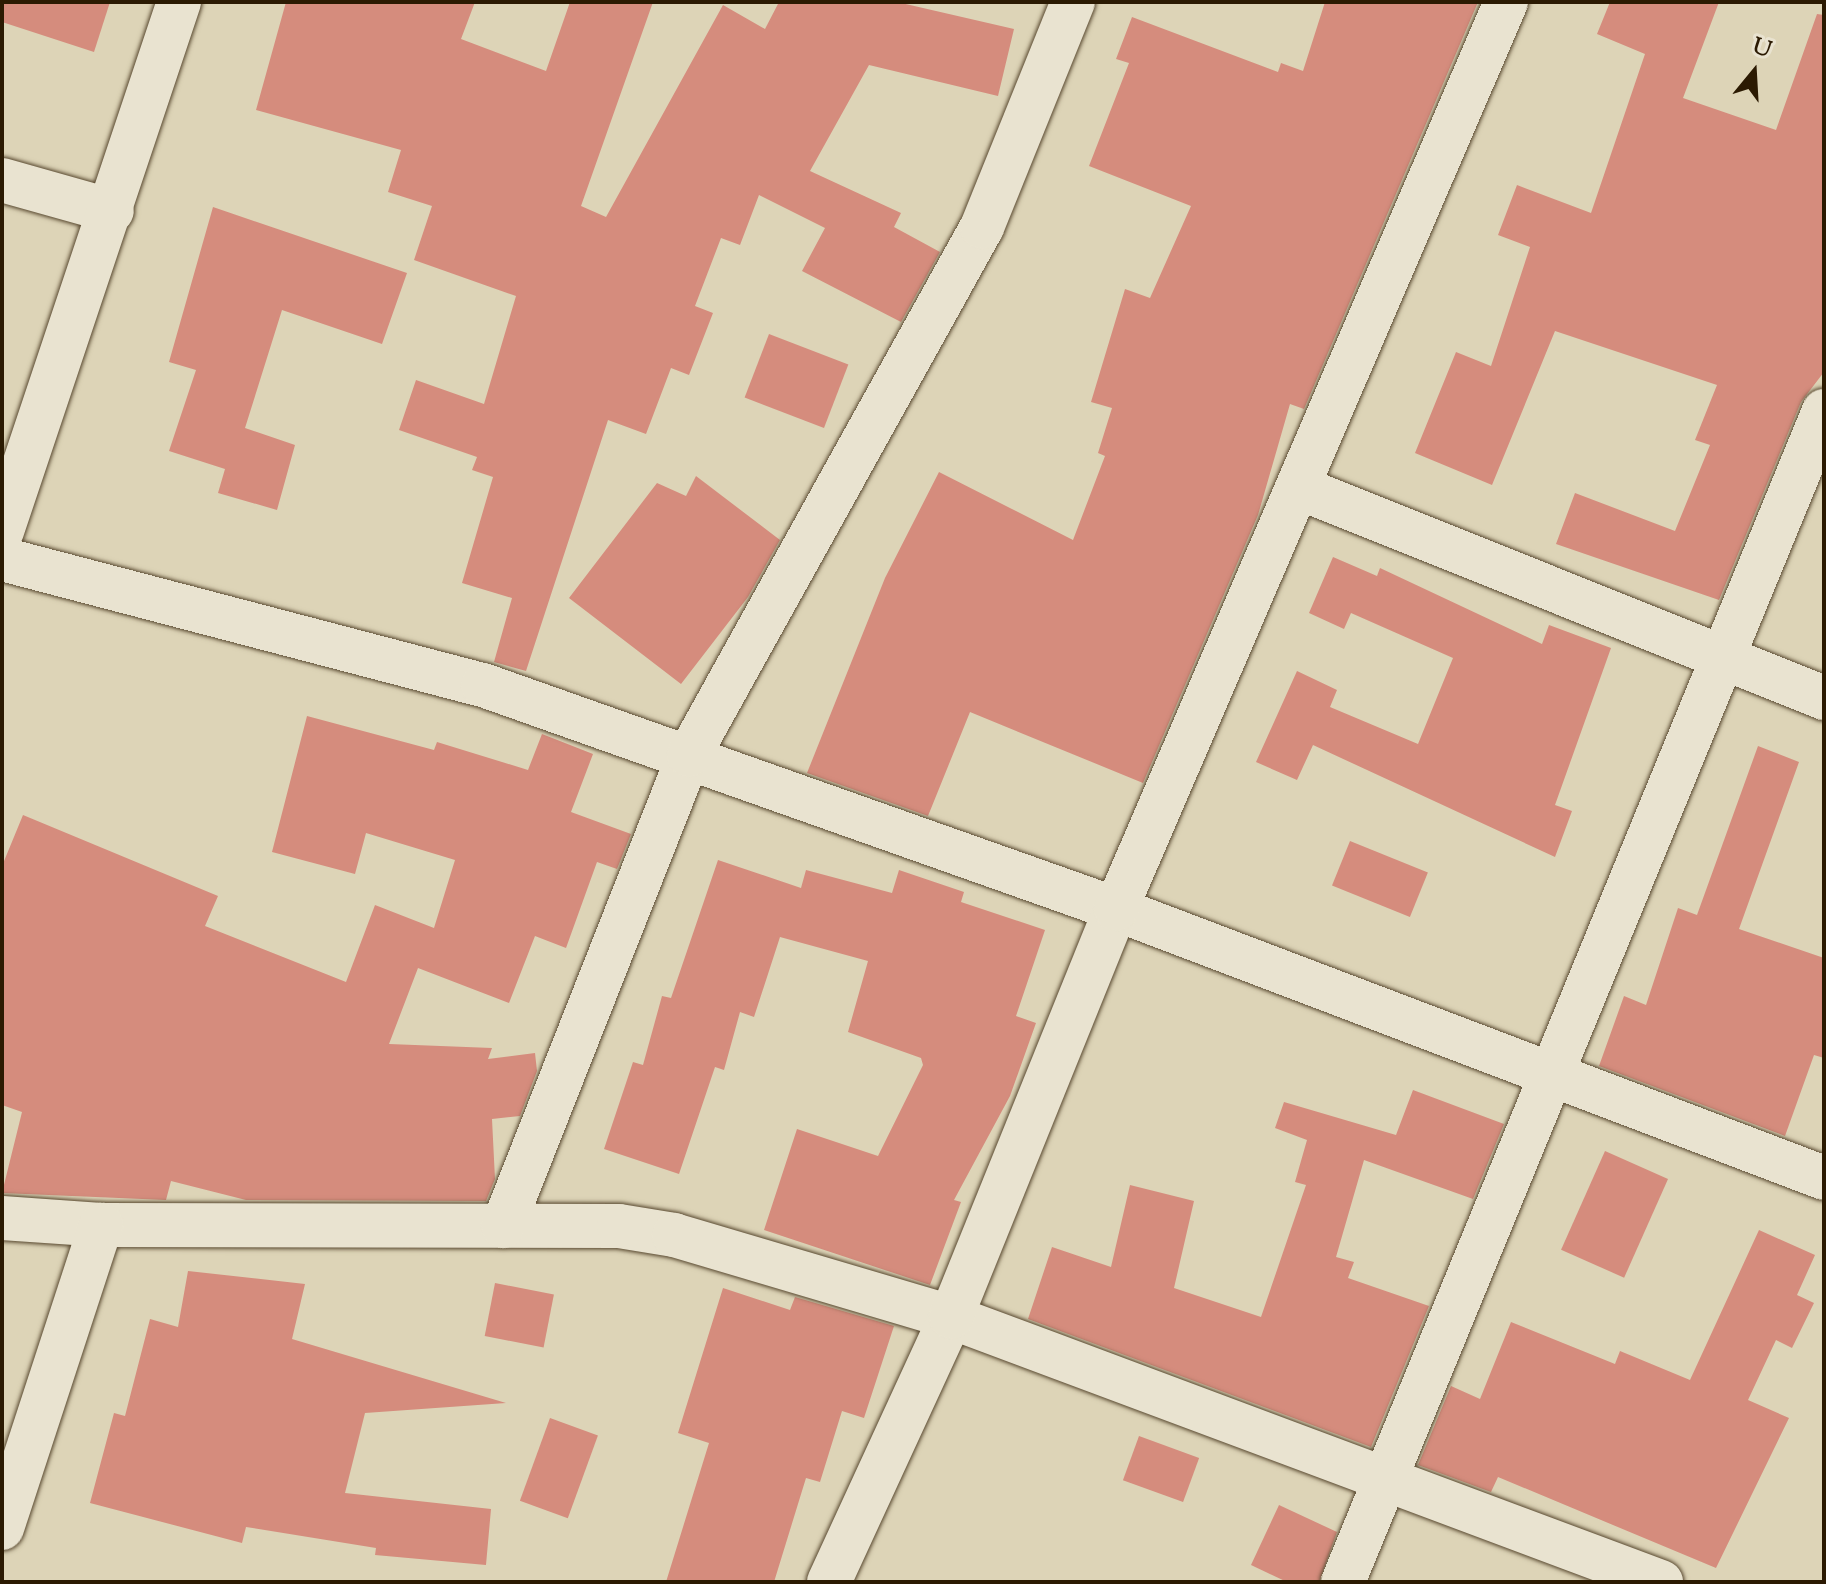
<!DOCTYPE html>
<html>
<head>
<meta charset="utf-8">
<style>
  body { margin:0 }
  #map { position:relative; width:1826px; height:1584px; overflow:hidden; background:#ddd4b7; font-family:"Sorts Mill Goudy",serif }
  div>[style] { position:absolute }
  .building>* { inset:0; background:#d58c7d; transform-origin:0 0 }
  .roads { filter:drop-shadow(0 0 2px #58482f) drop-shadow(0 0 2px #58482f) }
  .minor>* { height:44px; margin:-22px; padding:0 22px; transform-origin:22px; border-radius:22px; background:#e9e3d0 }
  span { translate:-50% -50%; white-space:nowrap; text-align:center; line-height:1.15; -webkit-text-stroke:7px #e9e3d0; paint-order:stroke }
  .frame { position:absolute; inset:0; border:4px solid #2b1a02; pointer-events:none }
  .north { position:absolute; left:1714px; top:32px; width:80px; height:80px; -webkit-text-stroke:6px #e9e3d0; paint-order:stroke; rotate:18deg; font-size:22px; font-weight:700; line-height:32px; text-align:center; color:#2b1a02 }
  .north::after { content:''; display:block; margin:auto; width:28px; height:36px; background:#2b1a02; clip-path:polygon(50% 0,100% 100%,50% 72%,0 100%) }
</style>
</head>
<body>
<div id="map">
  <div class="building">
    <i style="clip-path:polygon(2px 2px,110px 2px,94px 52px,2px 22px)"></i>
    <i style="clip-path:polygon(286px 2px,475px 2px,461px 39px,546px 71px,570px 2px,653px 2px,581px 206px,606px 217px,723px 5px,765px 29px,779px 2px,897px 2px,1014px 29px,998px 96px,869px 65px,810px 171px,901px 213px,894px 227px,940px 252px,901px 322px,802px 271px,825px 228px,759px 195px,740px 245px,721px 238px,695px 306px,713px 313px,689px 375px,671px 368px,646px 434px,608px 420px,526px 671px,494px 662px,512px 598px,462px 583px,493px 477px,472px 470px,477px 457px,399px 430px,416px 380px,484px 404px,516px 296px,414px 260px,432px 206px,388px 192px,401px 150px,256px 110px)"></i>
    <i style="clip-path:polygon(1325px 2px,1478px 2px,1304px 409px,1290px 404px,1258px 515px,1143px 783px,970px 712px,928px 816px,807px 773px,885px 578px,939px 472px,1073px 540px,1105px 456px,1098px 453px,1112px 408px,1091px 402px,1125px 289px,1150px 298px,1191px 206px,1089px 166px,1129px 63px,1116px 59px,1132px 17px,1278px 72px,1281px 63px,1303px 71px)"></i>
    <i style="clip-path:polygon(1610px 2px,1719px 2px,1683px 98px,1776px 130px,1817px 14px,1824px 15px,1824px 372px,1801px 402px,1719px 600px,1556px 544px,1575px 493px,1675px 531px,1710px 445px,1695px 440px,1717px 385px,1555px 331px,1492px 485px,1415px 453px,1456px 352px,1491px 366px,1530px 247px,1498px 235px,1517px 185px,1591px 213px,1645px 54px,1597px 34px)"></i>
    <i style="clip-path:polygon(213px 207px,407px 273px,382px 344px,282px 310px,245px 428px,295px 445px,277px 510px,218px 493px,225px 469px,169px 451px,196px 370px,169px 362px)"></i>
    <i style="left:769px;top:334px;width:85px;height:68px;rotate:21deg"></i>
    <i style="clip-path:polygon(696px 476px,780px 540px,748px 597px,681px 684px,569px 598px,657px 483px,686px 496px)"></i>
    <i style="clip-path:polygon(1333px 557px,1377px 576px,1380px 568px,1542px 644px,1549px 625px,1611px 648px,1555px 805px,1572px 811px,1555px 857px,1313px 745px,1297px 780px,1256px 762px,1297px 671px,1337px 690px,1330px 707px,1418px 744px,1453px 658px,1351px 613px,1344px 629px,1309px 613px)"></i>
    <i style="clip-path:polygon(307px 716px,434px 750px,437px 742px,528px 770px,542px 734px,593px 754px,571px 812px,631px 834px,617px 869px,597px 862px,566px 948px,535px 936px,509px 1003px,418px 968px,389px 1044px,492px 1048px,488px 1059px,535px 1053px,537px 1071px,520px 1116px,492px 1119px,495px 1179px,486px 1201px,246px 1200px,171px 1181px,166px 1200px,2px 1193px,22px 1112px,2px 1105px,2px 866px,23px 815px,218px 896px,205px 926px,346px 982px,375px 905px,434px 928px,455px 860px,366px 833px,355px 874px,272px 852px)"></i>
    <i style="clip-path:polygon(1758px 746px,1799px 762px,1739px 929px,1824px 958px,1824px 1058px,1814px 1055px,1785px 1136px,1599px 1066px,1624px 996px,1646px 1005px,1678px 908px,1697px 915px)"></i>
    <i style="left:1350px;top:841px;width:84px;height:48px;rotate:22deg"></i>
    <i style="clip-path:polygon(718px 860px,801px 888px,806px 870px,892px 893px,899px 870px,964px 892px,961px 902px,1045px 930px,1016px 1016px,1036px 1023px,1010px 1096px,954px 1200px,961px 1202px,930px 1285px,764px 1230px,797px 1129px,878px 1156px,923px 1065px,921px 1058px,848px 1032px,868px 961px,780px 937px,754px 1017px,740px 1012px,724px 1070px,715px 1067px,679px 1174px,604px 1149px,633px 1062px,643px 1065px,662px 996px,671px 998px)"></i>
    <i style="clip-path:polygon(1413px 1090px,1504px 1124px,1473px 1199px,1364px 1160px,1336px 1257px,1354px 1262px,1348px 1278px,1429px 1306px,1371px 1447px,1028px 1319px,1052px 1247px,1111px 1267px,1130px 1185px,1194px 1201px,1174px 1288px,1261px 1317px,1306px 1185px,1295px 1182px,1307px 1140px,1275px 1128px,1284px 1102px,1396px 1135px)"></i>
    <i style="left:1605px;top:1151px;width:69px;height:108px;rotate:24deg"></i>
    <i style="clip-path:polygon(1759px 1230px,1815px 1255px,1797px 1295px,1814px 1303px,1792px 1348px,1776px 1340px,1748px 1400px,1789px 1418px,1716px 1568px,1498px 1477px,1491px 1492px,1418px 1465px,1451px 1386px,1480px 1399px,1511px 1322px,1615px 1364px,1620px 1351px,1690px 1380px)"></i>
    <i style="clip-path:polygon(188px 1271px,305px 1284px,292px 1339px,506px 1403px,365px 1413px,345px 1493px,491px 1509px,486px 1565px,375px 1555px,376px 1548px,246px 1527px,242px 1543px,90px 1503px,114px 1413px,125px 1416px,150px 1319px,178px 1327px)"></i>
    <i style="left:495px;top:1283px;width:60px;height:54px;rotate:11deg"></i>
    <i style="clip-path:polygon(723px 1288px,790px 1310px,795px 1297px,894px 1326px,864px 1418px,842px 1411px,820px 1482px,806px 1478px,774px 1582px,666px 1582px,709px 1443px,678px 1433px)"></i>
    <i style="left:550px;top:1418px;width:51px;height:88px;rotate:20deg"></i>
    <i style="left:1139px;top:1436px;width:64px;height:47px;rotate:20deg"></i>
    <i style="clip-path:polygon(1279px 1505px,1337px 1532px,1319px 1582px,1287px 1582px,1251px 1565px)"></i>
  </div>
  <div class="roads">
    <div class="minor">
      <i style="left:2px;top:180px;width:114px;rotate:15.7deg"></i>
      <i style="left:1300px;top:488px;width:565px;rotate:21.84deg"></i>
      <i style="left:2px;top:531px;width:558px;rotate:-71.5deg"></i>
      <i style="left:2px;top:559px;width:497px;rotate:14.7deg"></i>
      <i style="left:483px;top:685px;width:671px;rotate:19.49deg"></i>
      <i style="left:1116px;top:909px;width:757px;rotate:20.8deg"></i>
      <i style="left:2px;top:1218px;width:99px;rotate:4deg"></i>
      <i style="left:101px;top:1225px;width:518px;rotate:0.11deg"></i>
      <i style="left:619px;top:1226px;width:56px;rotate:9.3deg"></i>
      <i style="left:674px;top:1235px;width:289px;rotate:16.5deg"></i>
      <i style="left:951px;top:1317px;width:758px;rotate:20.47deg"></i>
      <i style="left:503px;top:1226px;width:506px;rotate:-68.45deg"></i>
      <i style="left:689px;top:755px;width:604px;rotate:-60.97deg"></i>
      <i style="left:982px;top:227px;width:243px;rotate:-68deg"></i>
      <i style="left:2px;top:1528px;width:319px;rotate:-71.9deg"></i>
      <i style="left:829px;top:1582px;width:292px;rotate:-65.3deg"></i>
      <i style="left:951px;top:1317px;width:440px;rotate:-68deg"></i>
      <i style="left:1116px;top:909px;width:987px;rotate:-66.73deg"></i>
      <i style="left:1343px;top:1582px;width:1266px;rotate:-67.67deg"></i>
    </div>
  </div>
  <div class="frame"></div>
  <div class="north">U</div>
</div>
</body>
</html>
